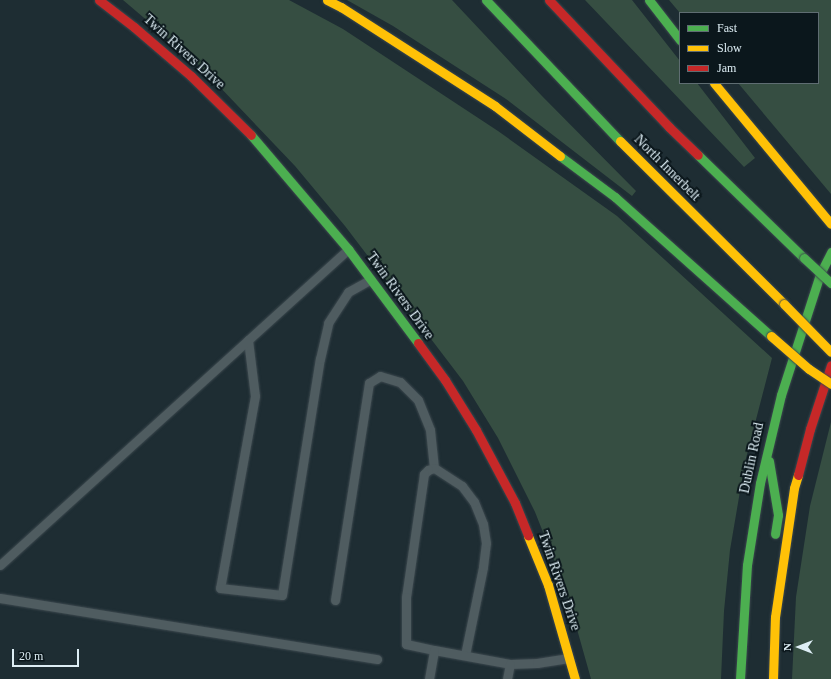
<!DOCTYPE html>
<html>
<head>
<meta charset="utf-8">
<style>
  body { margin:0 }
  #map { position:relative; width:831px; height:679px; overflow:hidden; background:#1e2d33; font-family:"Times New Roman",serif }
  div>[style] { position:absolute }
  .green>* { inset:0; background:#364e42 }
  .roads { filter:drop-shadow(0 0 1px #3c484e) drop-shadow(0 0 1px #3c484e) }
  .lane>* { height:9px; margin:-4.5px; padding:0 4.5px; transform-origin:4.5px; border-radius:4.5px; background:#4f5c60 }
  .fast>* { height:9px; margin:-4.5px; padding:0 4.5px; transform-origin:4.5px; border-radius:4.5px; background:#4caf50 }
  .slow>* { height:9px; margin:-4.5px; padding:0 4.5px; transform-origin:4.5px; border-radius:4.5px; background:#ffc107 }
  .jam>* { height:9px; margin:-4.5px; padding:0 4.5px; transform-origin:4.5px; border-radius:4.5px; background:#c62828 }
  .bridges { filter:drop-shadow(0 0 1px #3c484e) drop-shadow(0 0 1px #3c484e) }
  .fast-bridge>* { height:9px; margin:-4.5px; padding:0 4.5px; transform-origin:4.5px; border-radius:4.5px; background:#4caf50 }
  .slow-bridge>* { height:9px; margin:-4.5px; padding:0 4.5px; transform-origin:4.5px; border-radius:4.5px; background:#ffc107 }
  span { translate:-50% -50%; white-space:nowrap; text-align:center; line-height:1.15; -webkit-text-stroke:4px #0b171c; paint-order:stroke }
  .street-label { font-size:14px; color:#ddedf4 }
  .legend { position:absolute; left:679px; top:12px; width:140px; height:72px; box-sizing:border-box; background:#0b171c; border:1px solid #5f6d72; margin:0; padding:5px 7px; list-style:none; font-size:12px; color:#ddedf4 }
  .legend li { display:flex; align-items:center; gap:8px; height:20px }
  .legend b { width:20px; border:1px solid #5f6d72 }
  .north { position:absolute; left:779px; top:627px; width:40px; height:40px; -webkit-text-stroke:3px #0b171c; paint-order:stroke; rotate:270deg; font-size:11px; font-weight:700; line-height:16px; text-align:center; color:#ddedf4 }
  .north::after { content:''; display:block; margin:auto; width:14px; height:18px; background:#ddedf4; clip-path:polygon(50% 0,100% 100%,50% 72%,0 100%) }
  .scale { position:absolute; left:12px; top:649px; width:67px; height:18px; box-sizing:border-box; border:2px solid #ddedf4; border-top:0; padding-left:5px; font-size:12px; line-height:14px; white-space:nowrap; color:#ddedf4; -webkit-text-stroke:3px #0b171c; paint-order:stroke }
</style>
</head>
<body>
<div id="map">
  <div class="green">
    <i style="clip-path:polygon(123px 0,289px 0,343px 29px,498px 131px,617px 216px,772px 358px,745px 462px,730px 550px,724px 611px,721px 679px,591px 679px,566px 590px,535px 512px,498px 438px,463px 381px,345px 226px,295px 166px,197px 63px)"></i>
    <i style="clip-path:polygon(347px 0,452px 0,542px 96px,636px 191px,632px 196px,506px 99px,393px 26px)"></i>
    <i style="clip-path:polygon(585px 0,632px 0,680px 61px,680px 83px,697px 83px,755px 158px,744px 167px)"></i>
    <i style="clip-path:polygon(669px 0,831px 0,831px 194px,738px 83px,818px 83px,818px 13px,680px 13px)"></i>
    <i style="clip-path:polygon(831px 422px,831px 679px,792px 679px,796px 597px,810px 506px)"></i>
  </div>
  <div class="roads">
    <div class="lane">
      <i style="left:248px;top:340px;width:56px;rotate:82.9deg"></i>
      <i style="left:255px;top:396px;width:195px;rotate:100.3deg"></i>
      <i style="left:220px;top:588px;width:62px;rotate:6.4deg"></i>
      <i style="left:282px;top:595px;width:239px;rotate:-80.9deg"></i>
      <i style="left:320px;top:359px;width:37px;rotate:-77deg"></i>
      <i style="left:328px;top:323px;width:37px;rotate:-57deg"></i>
      <i style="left:348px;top:292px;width:26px;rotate:-29deg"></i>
      <i style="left:0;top:565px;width:470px;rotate:-42.2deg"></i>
      <i style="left:0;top:598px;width:382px;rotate:9.2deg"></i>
      <i style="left:335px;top:600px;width:220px;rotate:-81.1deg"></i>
      <i style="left:369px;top:383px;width:13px;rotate:-32deg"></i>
      <i style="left:380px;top:376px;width:21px;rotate:17deg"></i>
      <i style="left:400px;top:382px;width:25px;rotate:45deg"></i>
      <i style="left:418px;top:400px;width:32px;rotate:68deg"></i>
      <i style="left:430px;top:430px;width:38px;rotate:84deg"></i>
      <i style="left:465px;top:655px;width:90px;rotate:-78.4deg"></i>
      <i style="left:483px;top:567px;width:24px;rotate:-83deg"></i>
      <i style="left:486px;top:543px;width:19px;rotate:-99deg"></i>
      <i style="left:483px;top:524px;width:24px;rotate:-112deg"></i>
      <i style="left:474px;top:502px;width:20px;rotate:-127deg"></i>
      <i style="left:462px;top:486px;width:33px;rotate:-147deg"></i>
      <i style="left:434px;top:468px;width:6px;rotate:162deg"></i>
      <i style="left:428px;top:470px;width:6px;rotate:135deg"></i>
      <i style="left:424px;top:474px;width:124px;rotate:98.3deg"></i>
      <i style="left:406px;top:597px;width:47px;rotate:90deg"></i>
      <i style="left:406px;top:644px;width:29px;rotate:12deg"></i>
      <i style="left:434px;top:650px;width:77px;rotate:10.4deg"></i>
      <i style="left:510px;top:664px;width:27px;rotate:-2deg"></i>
      <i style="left:537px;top:663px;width:32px;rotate:-9deg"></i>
      <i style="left:429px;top:679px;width:29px;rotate:-80deg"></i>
      <i style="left:507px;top:679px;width:15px;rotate:-79deg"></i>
    </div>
    <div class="fast">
      <i style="left:486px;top:0;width:195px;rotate:46.5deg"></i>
      <i style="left:649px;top:0;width:51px;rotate:52.2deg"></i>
      <i style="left:251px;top:135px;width:150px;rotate:49.6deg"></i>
      <i style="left:348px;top:249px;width:117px;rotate:53.3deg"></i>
      <i style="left:698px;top:155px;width:148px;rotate:44.2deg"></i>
      <i style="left:560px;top:156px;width:69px;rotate:36.7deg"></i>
      <i style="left:615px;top:197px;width:209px;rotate:41.7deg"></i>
      <i style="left:769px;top:461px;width:55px;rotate:80.5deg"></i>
      <i style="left:778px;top:515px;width:19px;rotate:99deg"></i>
      <i style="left:740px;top:679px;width:114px;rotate:-86.5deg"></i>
      <i style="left:747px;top:565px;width:83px;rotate:-81deg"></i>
      <i style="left:760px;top:483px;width:90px;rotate:-76.6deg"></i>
      <i style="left:781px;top:395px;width:127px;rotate:-72.1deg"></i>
      <i style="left:820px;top:274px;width:25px;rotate:-63deg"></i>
    </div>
    <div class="slow">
      <i style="left:327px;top:0;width:16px;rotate:27deg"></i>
      <i style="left:341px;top:7px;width:183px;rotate:32.7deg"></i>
      <i style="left:495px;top:106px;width:82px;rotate:37.6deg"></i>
      <i style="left:714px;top:83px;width:183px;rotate:50.3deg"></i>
      <i style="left:620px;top:141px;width:231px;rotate:44.8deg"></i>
      <i style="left:528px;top:536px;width:53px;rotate:67.8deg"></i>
      <i style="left:548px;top:585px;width:98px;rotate:74deg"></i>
      <i style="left:773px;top:679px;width:62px;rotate:-88.2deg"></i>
      <i style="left:775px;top:617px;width:130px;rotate:-81.6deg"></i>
      <i style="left:794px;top:488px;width:14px;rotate:-73deg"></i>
    </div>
    <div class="jam">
      <i style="left:99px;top:0;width:44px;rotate:37.6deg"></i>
      <i style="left:134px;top:27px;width:75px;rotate:40.7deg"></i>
      <i style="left:191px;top:76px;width:84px;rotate:44.5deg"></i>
      <i style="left:549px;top:0;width:175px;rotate:46.6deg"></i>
      <i style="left:669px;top:127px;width:40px;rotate:44deg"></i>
      <i style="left:418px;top:343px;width:46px;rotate:53.9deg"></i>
      <i style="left:445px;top:380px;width:59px;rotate:58.2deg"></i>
      <i style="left:476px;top:430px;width:83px;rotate:61.9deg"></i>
      <i style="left:515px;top:503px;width:35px;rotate:68deg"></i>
      <i style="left:798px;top:475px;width:48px;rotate:-75.4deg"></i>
      <i style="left:810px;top:429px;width:67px;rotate:-71.8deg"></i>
    </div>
  </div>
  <div class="bridges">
    <div class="fast-bridge">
      <i style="left:804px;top:258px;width:37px;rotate:43deg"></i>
    </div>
    <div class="slow-bridge">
      <i style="left:784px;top:304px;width:67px;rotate:45.6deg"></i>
      <i style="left:771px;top:336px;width:50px;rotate:41deg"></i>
      <i style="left:809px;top:369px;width:27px;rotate:34deg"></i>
    </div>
  </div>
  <div class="street-label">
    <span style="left:184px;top:52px;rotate:42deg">Twin Rivers Drive</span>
    <span style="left:667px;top:168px;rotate:45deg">North Innerbelt</span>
    <span style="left:400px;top:296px;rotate:54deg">Twin Rivers Drive</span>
    <span style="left:752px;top:458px;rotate:-78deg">Dublin Road</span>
    <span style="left:559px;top:581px;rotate:71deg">Twin Rivers Drive</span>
  </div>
  <ul class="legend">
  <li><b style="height:5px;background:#4caf50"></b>Fast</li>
  <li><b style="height:5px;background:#ffc107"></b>Slow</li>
  <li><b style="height:5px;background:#c62828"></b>Jam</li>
  </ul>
  <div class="north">N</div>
  <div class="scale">20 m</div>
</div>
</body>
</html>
